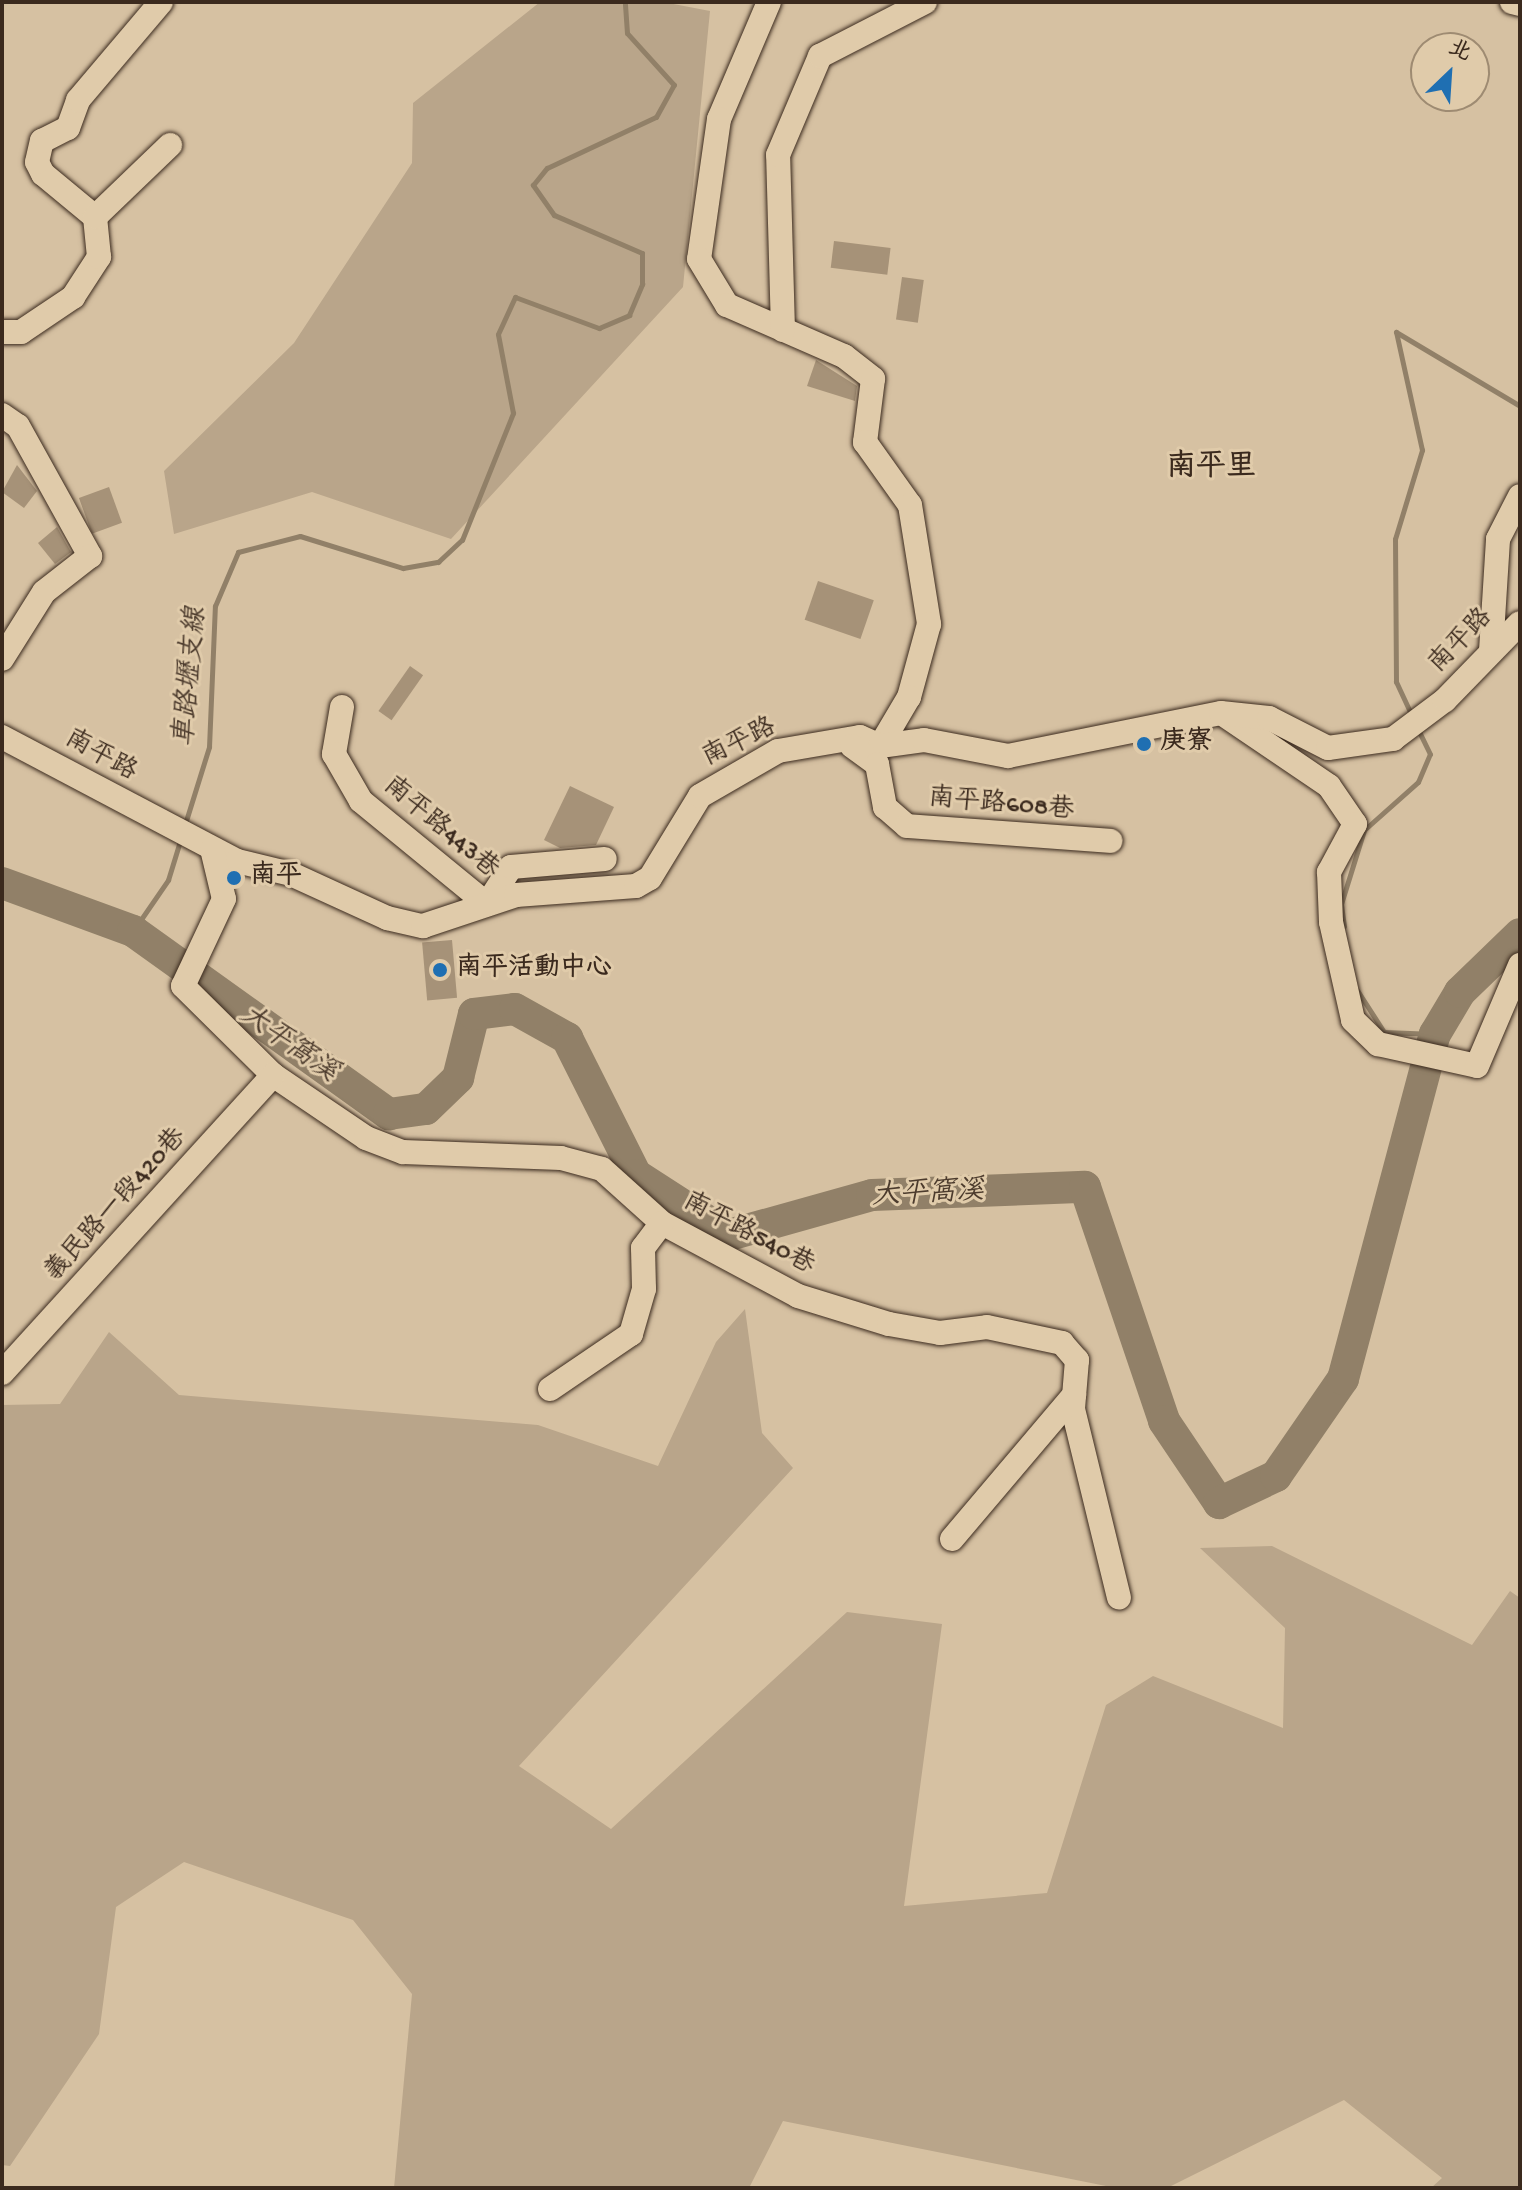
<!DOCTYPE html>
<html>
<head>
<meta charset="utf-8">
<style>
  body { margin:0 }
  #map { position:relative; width:1522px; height:2190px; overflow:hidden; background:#d6c1a2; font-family:"Gochi Hand","LXGW WenKai TC",sans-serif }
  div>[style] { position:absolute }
  .green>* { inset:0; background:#b9a58a }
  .stream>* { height:5px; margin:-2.5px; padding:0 2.5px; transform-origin:2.5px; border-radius:2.5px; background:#918068 }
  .river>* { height:32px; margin:-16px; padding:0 16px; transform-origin:16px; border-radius:16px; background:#918068 }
  .building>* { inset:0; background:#a69278; transform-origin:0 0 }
  .roads { filter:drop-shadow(0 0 2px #3b2a1e) drop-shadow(0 0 2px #3b2a1e) }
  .minor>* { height:24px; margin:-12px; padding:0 12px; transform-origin:12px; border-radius:12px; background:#e0cbaa }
  .dots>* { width:22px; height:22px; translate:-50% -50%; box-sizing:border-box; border:4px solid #e0cbaa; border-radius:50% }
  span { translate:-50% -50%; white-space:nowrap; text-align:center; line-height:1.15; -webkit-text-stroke:6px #e0cbaa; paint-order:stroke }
  .street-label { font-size:26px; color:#3b2a1e }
  .poi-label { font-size:26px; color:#3b2a1e; font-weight:700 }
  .left { translate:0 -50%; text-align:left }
  .water-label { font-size:28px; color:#4c3b2d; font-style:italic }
  .quarter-label { font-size:30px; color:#3b2a1e; font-weight:700 }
  .frame { position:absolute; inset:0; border:4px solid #3b2a1e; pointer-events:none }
  .north { position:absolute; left:1410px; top:32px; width:80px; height:80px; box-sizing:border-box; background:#e0cbaa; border:2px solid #9e8b72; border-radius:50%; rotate:25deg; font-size:22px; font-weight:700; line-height:32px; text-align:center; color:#3b2a1e }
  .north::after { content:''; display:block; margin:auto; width:28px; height:36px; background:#1f6fb2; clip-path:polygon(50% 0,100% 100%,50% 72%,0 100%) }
</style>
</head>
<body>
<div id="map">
  <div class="green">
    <i style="clip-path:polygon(540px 2px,663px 2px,710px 11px,683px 287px,451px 539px,312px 492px,174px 534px,164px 471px,294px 343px,412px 163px,413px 103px)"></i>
    <i style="clip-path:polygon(745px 1309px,762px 1433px,793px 1468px,519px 1766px,611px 1829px,847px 1612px,942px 1624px,904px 1906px,1047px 1893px,1106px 1705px,1153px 1676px,1283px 1728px,1285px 1628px,1200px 1548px,1272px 1546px,1472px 1645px,1510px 1591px,1520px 1598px,1520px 2188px,1431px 2188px,1442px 2178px,1344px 2100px,1167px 2188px,1116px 2188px,783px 2121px,749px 2188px,394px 2188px,412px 1994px,353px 1920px,184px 1862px,116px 1907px,99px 2034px,10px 2166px,2px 2165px,2px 1405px,60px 1404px,109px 1332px,179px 1395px,538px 1425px,658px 1466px,716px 1342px)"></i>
  </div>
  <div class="stream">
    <i style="left:1412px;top:716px;width:38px;rotate:-115deg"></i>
    <i style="left:1396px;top:682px;width:143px;rotate:-90.4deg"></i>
    <i style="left:1395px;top:539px;width:93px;rotate:-73.1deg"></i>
    <i style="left:1422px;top:450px;width:121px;rotate:-102.4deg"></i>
    <i style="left:1396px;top:332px;width:144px;rotate:30.8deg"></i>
    <i style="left:185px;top:824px;width:81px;rotate:-72.7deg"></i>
    <i style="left:209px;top:747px;width:141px;rotate:-87.6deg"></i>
    <i style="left:215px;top:606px;width:59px;rotate:-66.9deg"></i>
    <i style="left:238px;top:552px;width:64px;rotate:-14.5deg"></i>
    <i style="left:300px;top:536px;width:108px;rotate:17.3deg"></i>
    <i style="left:403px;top:568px;width:36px;rotate:-10deg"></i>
    <i style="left:438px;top:562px;width:33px;rotate:-43deg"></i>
    <i style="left:462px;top:540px;width:137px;rotate:-68.1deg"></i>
    <i style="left:513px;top:413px;width:80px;rotate:-100.8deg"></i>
    <i style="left:498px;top:334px;width:41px;rotate:-65.3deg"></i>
    <i style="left:515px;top:297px;width:90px;rotate:20.3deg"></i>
    <i style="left:599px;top:328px;width:33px;rotate:-23deg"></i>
    <i style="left:629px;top:315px;width:34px;rotate:-67deg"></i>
    <i style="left:642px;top:284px;width:31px;rotate:-90deg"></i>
    <i style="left:642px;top:253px;width:96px;rotate:-156.6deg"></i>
    <i style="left:554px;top:215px;width:37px;rotate:-125deg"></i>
    <i style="left:533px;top:185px;width:22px;rotate:-51deg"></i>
    <i style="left:547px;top:168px;width:120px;rotate:-25.1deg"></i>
    <i style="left:656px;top:117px;width:37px;rotate:-61deg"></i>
    <i style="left:674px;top:85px;width:70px;rotate:-132.1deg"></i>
    <i style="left:627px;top:33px;width:31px;rotate:-94deg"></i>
    <i style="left:1344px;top:926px;width:22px;rotate:-98deg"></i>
    <i style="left:1341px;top:904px;width:77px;rotate:-72.7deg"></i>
    <i style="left:1364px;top:830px;width:72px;rotate:-41.6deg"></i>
    <i style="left:1418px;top:782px;width:30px;rotate:-67deg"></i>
    <i style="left:1430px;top:754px;width:28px;rotate:-116deg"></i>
    <i style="left:133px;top:931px;width:62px;rotate:-55.5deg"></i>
    <i style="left:168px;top:880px;width:41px;rotate:-72.9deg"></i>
    <i style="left:1357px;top:990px;width:50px;rotate:57.3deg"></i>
    <i style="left:1384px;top:1032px;width:51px;rotate:2.2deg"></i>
  </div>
  <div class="river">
    <i style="left:2px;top:883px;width:140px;rotate:20.1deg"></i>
    <i style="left:133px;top:931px;width:315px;rotate:35.6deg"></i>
    <i style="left:389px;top:1114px;width:37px;rotate:-8deg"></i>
    <i style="left:426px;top:1109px;width:45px;rotate:-44.1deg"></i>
    <i style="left:458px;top:1078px;width:66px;rotate:-76deg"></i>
    <i style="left:474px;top:1014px;width:41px;rotate:-7deg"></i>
    <i style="left:515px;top:1009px;width:60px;rotate:29.1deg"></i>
    <i style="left:567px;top:1038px;width:153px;rotate:63.3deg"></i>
    <i style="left:636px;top:1175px;width:111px;rotate:32.8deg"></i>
    <i style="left:729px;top:1235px;width:148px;rotate:-15.6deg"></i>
    <i style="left:872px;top:1195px;width:213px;rotate:-2.2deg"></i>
    <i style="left:1085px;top:1187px;width:247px;rotate:71.3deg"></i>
    <i style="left:1164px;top:1421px;width:99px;rotate:56.1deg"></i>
    <i style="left:1219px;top:1503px;width:63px;rotate:-25.3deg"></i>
    <i style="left:1276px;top:1476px;width:118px;rotate:-55.4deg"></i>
    <i style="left:1343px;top:1379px;width:357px;rotate:-75.1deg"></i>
    <i style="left:1435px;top:1034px;width:49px;rotate:-59.2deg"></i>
    <i style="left:1460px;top:992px;width:83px;rotate:-44deg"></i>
  </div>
  <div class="building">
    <i style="left:834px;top:241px;width:57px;height:27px;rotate:7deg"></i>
    <i style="left:902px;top:277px;width:22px;height:43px;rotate:8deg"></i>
    <i style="clip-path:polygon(816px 360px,857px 386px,855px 401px,807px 386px)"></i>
    <i style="clip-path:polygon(17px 465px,37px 491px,24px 508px,2px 492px)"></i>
    <i style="left:109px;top:487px;width:38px;height:32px;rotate:70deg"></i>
    <i style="clip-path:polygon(57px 527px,71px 552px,55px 564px,38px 543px)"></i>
    <i style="left:818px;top:581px;width:59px;height:41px;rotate:19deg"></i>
    <i style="left:410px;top:666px;width:16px;height:55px;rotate:35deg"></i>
    <i style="clip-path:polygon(570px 786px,614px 807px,596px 845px,560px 848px,544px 840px)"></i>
    <i style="left:452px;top:940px;width:58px;height:30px;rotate:85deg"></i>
  </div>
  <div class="roads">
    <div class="minor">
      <i style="left:769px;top:2px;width:127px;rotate:113.1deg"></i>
      <i style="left:719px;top:119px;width:141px;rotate:98.1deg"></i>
      <i style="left:699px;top:259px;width:54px;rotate:58.7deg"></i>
      <i style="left:727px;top:305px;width:128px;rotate:23.6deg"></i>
      <i style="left:844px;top:356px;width:37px;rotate:38deg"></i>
      <i style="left:873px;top:379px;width:64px;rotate:97.2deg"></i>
      <i style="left:865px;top:442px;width:77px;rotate:54.5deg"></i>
      <i style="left:910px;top:505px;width:121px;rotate:80.9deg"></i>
      <i style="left:929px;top:624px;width:76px;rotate:105.3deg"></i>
      <i style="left:909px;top:697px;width:57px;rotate:120.6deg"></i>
      <i style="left:1512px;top:2px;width:8px;rotate:14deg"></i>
      <i style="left:95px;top:217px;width:67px;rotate:-140.4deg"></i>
      <i style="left:43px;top:174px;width:13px;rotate:-117deg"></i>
      <i style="left:37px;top:162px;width:22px;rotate:-77deg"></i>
      <i style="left:42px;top:141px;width:29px;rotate:-27deg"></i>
      <i style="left:68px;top:128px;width:30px;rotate:-70deg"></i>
      <i style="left:78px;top:100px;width:128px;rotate:-49.7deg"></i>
      <i style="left:783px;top:330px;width:175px;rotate:-91.6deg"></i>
      <i style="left:778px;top:155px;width:108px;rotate:-67deg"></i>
      <i style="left:820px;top:56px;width:118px;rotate:-27.2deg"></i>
      <i style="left:2px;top:332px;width:19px"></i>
      <i style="left:21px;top:332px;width:63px;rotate:-33.9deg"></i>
      <i style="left:73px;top:297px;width:48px;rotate:-57deg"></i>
      <i style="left:99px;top:257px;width:40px;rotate:-95.7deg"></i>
      <i style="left:95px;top:217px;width:104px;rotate:-43.8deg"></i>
      <i style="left:2px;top:415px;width:19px;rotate:35deg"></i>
      <i style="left:18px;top:426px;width:149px;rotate:61deg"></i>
      <i style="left:90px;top:556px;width:58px;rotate:142deg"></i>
      <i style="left:44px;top:592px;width:79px;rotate:122.1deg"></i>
      <i style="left:1491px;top:651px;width:112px;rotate:-86.4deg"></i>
      <i style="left:1498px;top:539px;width:48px;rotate:-62.9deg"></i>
      <i style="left:342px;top:707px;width:48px;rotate:99.7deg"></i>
      <i style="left:334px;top:754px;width:54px;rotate:60.1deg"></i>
      <i style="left:361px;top:801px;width:163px;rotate:39.3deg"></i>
      <i style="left:487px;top:904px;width:44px;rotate:-57deg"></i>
      <i style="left:511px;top:867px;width:94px;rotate:-4.9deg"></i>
      <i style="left:1223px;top:714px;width:128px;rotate:34.2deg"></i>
      <i style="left:1329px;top:786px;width:46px;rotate:55.6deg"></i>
      <i style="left:1355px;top:824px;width:55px;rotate:118.4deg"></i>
      <i style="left:1329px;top:872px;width:50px;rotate:87.7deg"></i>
      <i style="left:1331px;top:922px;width:100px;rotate:77.3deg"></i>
      <i style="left:1353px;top:1020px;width:35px;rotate:44deg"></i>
      <i style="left:1378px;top:1044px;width:101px;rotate:12.5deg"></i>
      <i style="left:1477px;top:1066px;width:110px;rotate:-66.9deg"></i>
      <i style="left:2px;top:737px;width:266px;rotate:27.8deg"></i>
      <i style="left:237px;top:861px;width:56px;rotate:13.5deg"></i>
      <i style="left:291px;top:874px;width:106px;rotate:24.6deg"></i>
      <i style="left:387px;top:918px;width:37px;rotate:13deg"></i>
      <i style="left:423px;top:926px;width:98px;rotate:-18.4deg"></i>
      <i style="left:516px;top:895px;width:120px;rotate:-4.3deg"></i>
      <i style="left:636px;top:886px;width:16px;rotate:-30deg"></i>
      <i style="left:650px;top:878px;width:96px;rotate:-58.6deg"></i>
      <i style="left:700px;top:796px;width:90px;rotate:-30deg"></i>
      <i style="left:778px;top:751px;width:83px;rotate:-9.7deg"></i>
      <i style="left:860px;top:737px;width:22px;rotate:24deg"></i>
      <i style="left:880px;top:746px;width:44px;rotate:-7.8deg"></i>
      <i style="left:924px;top:740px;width:86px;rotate:10.8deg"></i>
      <i style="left:1008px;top:756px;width:217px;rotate:-11.4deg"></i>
      <i style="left:1221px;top:713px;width:48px;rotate:5.9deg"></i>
      <i style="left:1269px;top:718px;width:66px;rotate:27deg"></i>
      <i style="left:1328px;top:748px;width:66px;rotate:-7.9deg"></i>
      <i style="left:1393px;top:739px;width:65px;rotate:-36.9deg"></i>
      <i style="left:1445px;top:700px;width:107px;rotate:-45.8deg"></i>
      <i style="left:852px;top:746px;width:31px;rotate:36deg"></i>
      <i style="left:877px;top:764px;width:44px;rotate:79.5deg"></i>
      <i style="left:885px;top:807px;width:29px;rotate:41deg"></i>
      <i style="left:907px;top:826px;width:204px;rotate:4.2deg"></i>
      <i style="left:212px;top:849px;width:51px;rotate:76.5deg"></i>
      <i style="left:224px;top:899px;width:96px;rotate:115.2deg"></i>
      <i style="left:183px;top:986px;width:127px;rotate:44.7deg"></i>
      <i style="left:273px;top:1075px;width:112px;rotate:34.1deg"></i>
      <i style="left:366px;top:1138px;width:40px;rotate:21deg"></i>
      <i style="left:403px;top:1152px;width:158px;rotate:2.2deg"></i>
      <i style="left:561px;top:1158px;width:42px;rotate:15deg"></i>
      <i style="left:602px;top:1169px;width:81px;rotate:42deg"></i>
      <i style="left:662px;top:1223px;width:154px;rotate:28.2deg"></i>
      <i style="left:798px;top:1296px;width:95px;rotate:17.1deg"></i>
      <i style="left:889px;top:1324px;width:52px;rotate:10deg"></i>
      <i style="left:940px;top:1333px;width:47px;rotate:-7.3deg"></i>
      <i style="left:987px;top:1327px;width:77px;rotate:12deg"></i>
      <i style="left:1062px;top:1343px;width:23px;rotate:49deg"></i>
      <i style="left:1077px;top:1360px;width:49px;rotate:94.7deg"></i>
      <i style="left:1073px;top:1409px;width:194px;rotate:76.3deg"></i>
      <i style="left:2px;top:1373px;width:403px;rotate:-47.7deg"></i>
      <i style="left:550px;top:1389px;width:98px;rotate:-34.2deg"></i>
      <i style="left:631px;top:1334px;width:47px;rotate:-73.9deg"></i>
      <i style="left:644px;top:1289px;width:41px;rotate:-91.4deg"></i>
      <i style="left:643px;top:1248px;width:31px;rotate:-53deg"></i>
      <i style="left:952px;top:1539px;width:189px;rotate:-49.7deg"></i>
    </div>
  </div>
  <div class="dots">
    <i style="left:1144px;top:744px;background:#1f6fb2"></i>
    <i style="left:234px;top:878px;background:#1f6fb2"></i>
    <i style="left:440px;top:970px;background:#1f6fb2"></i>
  </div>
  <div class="street-label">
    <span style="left:1462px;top:642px;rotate:-46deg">南平路</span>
    <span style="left:740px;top:744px;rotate:-26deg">南平路</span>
    <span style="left:100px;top:757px;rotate:29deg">南平路</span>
    <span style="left:1001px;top:806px;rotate:5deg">南平路608巷</span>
    <span style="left:440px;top:829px;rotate:40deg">南平路443巷</span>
    <span style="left:117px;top:1206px;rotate:-48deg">義民路一段420巷</span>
    <span style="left:748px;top:1235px;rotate:28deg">南平路540巷</span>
  </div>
  <div class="poi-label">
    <span class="left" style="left:1160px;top:744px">庚寮</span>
    <span class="left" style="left:250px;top:878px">南平</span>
    <span class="left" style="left:456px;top:970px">南平活動中心</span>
  </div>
  <div class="water-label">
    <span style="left:192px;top:677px;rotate:-85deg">車路壢支線</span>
    <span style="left:288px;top:1045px;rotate:35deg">大平窩溪</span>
    <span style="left:928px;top:1195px;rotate:-3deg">大平窩溪</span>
  </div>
  <div class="quarter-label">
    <span style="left:1211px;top:469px">南平里</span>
  </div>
  <div class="frame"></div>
  <div class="north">北</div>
</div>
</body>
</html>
